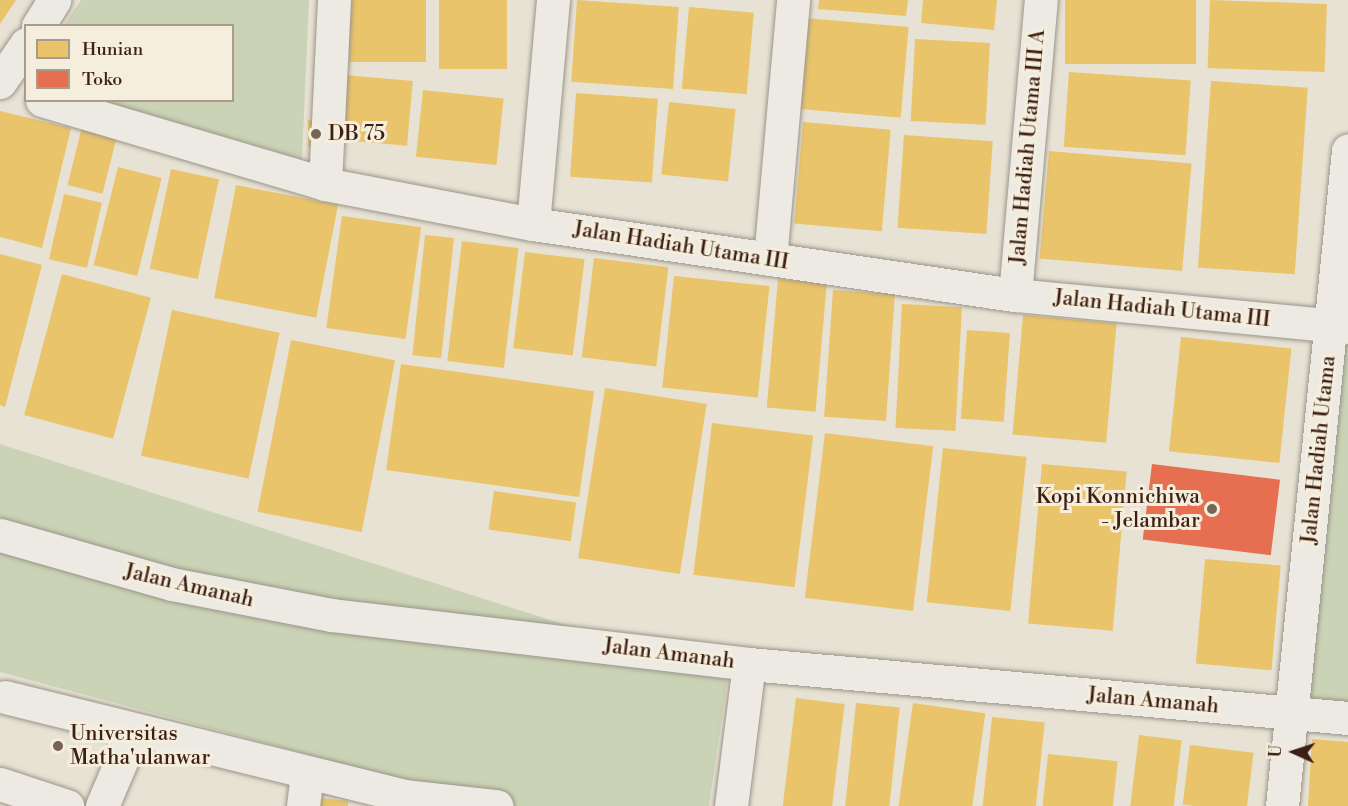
<!DOCTYPE html>
<html>
<head>
<meta charset="utf-8">
<style>
  body { margin:0 }
  #map { position:relative; width:1348px; height:806px; overflow:hidden; background:#e7e2d3; font-family:"Libre Bodoni",serif }
  div>[style] { position:absolute }
  .green>* { inset:0; background:#cad3b5 }
  .homes>* { inset:0; background:#e9c46a; transform-origin:0 0 }
  .shops>* { inset:0; background:#e76f51; transform-origin:0 0 }
  .roads { filter:drop-shadow(0 0 2px #9b948a) drop-shadow(0 0 2px #9b948a) }
  .street>* { height:33px; margin:-16.5px; padding:0 16.5px; transform-origin:16.5px; border-radius:16.5px; background:#eceae2 }
  .dots>* { width:16px; height:16px; translate:-50% -50%; box-sizing:border-box; border:3px solid #f5eedd; border-radius:50% }
  span { translate:-50% -50%; white-space:nowrap; text-align:center; line-height:1.15; -webkit-text-stroke:6px #f5eedd; paint-order:stroke }
  .poi-label { font-size:21px; color:#3d1f14 }
  .left { translate:0 -50%; text-align:left }
  .right { translate:-100% -50%; text-align:right }
  .street-label { font-size:21px; color:#3d1f14 }
  .legend { position:absolute; left:24px; top:24px; width:210px; height:78px; box-sizing:border-box; background:#f5eedd; border:2px solid #ab9b8d; margin:0; padding:8px 10px; list-style:none; font-size:18px; color:#3d1f14 }
  .legend li { display:flex; align-items:center; gap:12px; height:30px }
  .legend b { width:30px; border:2px solid #ab9b8d }
  .north { position:absolute; left:1264px; top:722px; width:60px; height:60px; -webkit-text-stroke:4px #f5eedd; paint-order:stroke; rotate:273deg; font-size:16px; font-weight:700; line-height:24px; text-align:center; color:#3d1f14 }
  .north::after { content:''; display:block; margin:auto; width:21px; height:27px; background:#3d1f14; clip-path:polygon(50% 0,100% 100%,50% 72%,0 100%) }
</style>
</head>
<body>
<div id="map">
  <div class="green">
    <i style="clip-path:polygon(81px 0,309px 0,302px 159px,103px 101px,232px 100px,232px 26px,64px 25px)"></i>
    <i style="clip-path:polygon(1348px 179px,1348px 702px,1301px 699px)"></i>
    <i style="clip-path:polygon(0 444px,728px 677px,709px 806px,500px 806px,0 672px)"></i>
  </div>
  <div class="homes">
    <i style="clip-path:polygon(0 0,16px 0,0 24px)"></i>
    <i style="left:349px;top:0;width:77px;height:62px"></i>
    <i style="left:439px;top:0;width:68px;height:69px"></i>
    <i style="left:577px;top:0;width:102px;height:82px;rotate:4deg"></i>
    <i style="clip-path:polygon(819px 0,908px 0,906px 16px,818px 9px)"></i>
    <i style="clip-path:polygon(923px 0,997px 0,994px 30px,921px 23px)"></i>
    <i style="left:1065px;top:0;width:131px;height:64px"></i>
    <i style="left:1210px;top:0;width:117px;height:68px;rotate:2deg"></i>
    <i style="left:689px;top:7px;width:65px;height:82px;rotate:5deg"></i>
    <i style="left:805px;top:18px;width:104px;height:91px;rotate:5deg"></i>
    <i style="left:915px;top:39px;width:75px;height:82px;rotate:3deg"></i>
    <i style="left:1069px;top:72px;width:122px;height:75px;rotate:4deg"></i>
    <i style="left:344px;top:75px;width:69px;height:65px;rotate:5deg"></i>
    <i style="left:1211px;top:81px;width:97px;height:187px;rotate:4deg"></i>
    <i style="left:423px;top:90px;width:81px;height:67px;rotate:6deg"></i>
    <i style="left:576px;top:93px;width:82px;height:84px;rotate:4deg"></i>
    <i style="left:669px;top:102px;width:67px;height:73px;rotate:6deg"></i>
    <i style="clip-path:polygon(0 111px,71px 128px,42px 248px,0 237px)"></i>
    <i style="left:308px;top:120px;width:17px;height:27px"></i>
    <i style="left:803px;top:122px;width:88px;height:102px;rotate:5deg"></i>
    <i style="left:83px;top:123px;width:36px;height:64px;rotate:14deg"></i>
    <i style="left:904px;top:135px;width:89px;height:93px;rotate:4deg"></i>
    <i style="left:1049px;top:151px;width:143px;height:108px;rotate:5deg"></i>
    <i style="left:118px;top:167px;width:45px;height:101px;rotate:14deg"></i>
    <i style="left:171px;top:169px;width:49px;height:102px;rotate:12deg"></i>
    <i style="left:236px;top:185px;width:104px;height:115px;rotate:11deg"></i>
    <i style="left:64px;top:194px;width:39px;height:67px;rotate:13deg"></i>
    <i style="left:342px;top:216px;width:80px;height:113px;rotate:8deg"></i>
    <i style="left:425px;top:235px;width:29px;height:121px;rotate:6deg"></i>
    <i style="left:462px;top:241px;width:57px;height:121px;rotate:7deg"></i>
    <i style="left:525px;top:252px;width:60px;height:97px;rotate:7deg"></i>
    <i style="clip-path:polygon(0 254px,42px 265px,5px 407px,0 405px)"></i>
    <i style="left:594px;top:258px;width:75px;height:100px;rotate:7deg"></i>
    <i style="left:62px;top:274px;width:92px;height:146px;rotate:15deg"></i>
    <i style="left:674px;top:276px;width:96px;height:112px;rotate:6deg"></i>
    <i style="left:778px;top:279px;width:49px;height:129px;rotate:5deg"></i>
    <i style="left:833px;top:290px;width:62px;height:127px;rotate:4deg"></i>
    <i style="left:902px;top:304px;width:60px;height:124px;rotate:3deg"></i>
    <i style="left:172px;top:310px;width:110px;height:149px;rotate:12deg"></i>
    <i style="left:1023px;top:315px;width:94px;height:120px;rotate:5deg"></i>
    <i style="left:967px;top:330px;width:43px;height:89px;rotate:4deg"></i>
    <i style="left:1181px;top:337px;width:111px;height:115px;rotate:6deg"></i>
    <i style="left:291px;top:340px;width:106px;height:175px;rotate:11deg"></i>
    <i style="left:401px;top:364px;width:195px;height:107px;rotate:8deg"></i>
    <i style="left:605px;top:388px;width:103px;height:172px;rotate:9deg"></i>
    <i style="left:712px;top:423px;width:102px;height:153px;rotate:7deg"></i>
    <i style="left:825px;top:433px;width:109px;height:166px;rotate:7deg"></i>
    <i style="left:943px;top:448px;width:84px;height:155px;rotate:6deg"></i>
    <i style="left:1042px;top:464px;width:85px;height:160px;rotate:5deg"></i>
    <i style="left:494px;top:491px;width:83px;height:39px;rotate:8deg"></i>
    <i style="left:1205px;top:559px;width:76px;height:105px;rotate:5deg"></i>
    <i style="left:796px;top:698px;width:49px;height:109px;rotate:7deg"></i>
    <i style="left:856px;top:703px;width:44px;height:104px;rotate:6deg"></i>
    <i style="left:913px;top:703px;width:73px;height:104px;rotate:8deg"></i>
    <i style="left:992px;top:717px;width:53px;height:90px;rotate:6deg"></i>
    <i style="left:1139px;top:735px;width:43px;height:72px;rotate:7deg"></i>
    <i style="clip-path:polygon(1312px 739px,1348px 742px,1348px 806px,1308px 806px)"></i>
    <i style="left:1190px;top:745px;width:64px;height:60px;rotate:7deg"></i>
    <i style="left:1048px;top:754px;width:70px;height:52px;rotate:6deg"></i>
    <i style="clip-path:polygon(311px 797px,348px 801px,348px 806px,310px 806px)"></i>
  </div>
  <div class="shops">
    <i style="left:1152px;top:464px;width:129px;height:76px;rotate:7deg"></i>
  </div>
  <div class="roads">
    <div class="street">
      <i style="left:38px;top:26px;width:31px;rotate:-58deg"></i>
      <i style="left:0;top:82px;width:46px;rotate:-55.6deg"></i>
      <i style="left:42px;top:100px;width:295px;rotate:16.5deg"></i>
      <i style="left:325px;top:184px;width:212px;rotate:10.9deg"></i>
      <i style="left:533px;top:224px;width:487px;rotate:8.4deg"></i>
      <i style="left:1015px;top:295px;width:335px;rotate:5.5deg"></i>
      <i style="left:325px;top:184px;width:184px;rotate:-87.2deg"></i>
      <i style="left:533px;top:224px;width:225px;rotate:-84.9deg"></i>
      <i style="left:770px;top:259px;width:260px;rotate:-84.9deg"></i>
      <i style="left:1015px;top:295px;width:296px;rotate:-85deg"></i>
      <i style="left:0;top:535px;width:179px;rotate:15.9deg"></i>
      <i style="left:172px;top:584px;width:163px;rotate:11deg"></i>
      <i style="left:332px;top:615px;width:420px;rotate:6.7deg"></i>
      <i style="left:749px;top:664px;width:601px;rotate:5.15deg"></i>
      <i style="left:5px;top:697px;width:411px;rotate:13.9deg"></i>
      <i style="left:404px;top:796px;width:93px;rotate:6.2deg"></i>
      <i style="left:0;top:784px;width:71px;rotate:18.2deg"></i>
      <i style="left:102px;top:806px;width:82px;rotate:-66.9deg"></i>
      <i style="left:303px;top:806px;width:33px;rotate:-83deg"></i>
      <i style="left:731px;top:806px;width:143px;rotate:-82.8deg"></i>
      <i style="left:1282px;top:806px;width:659px;rotate:-84.25deg"></i>
    </div>
  </div>
  <div class="dots">
    <i style="left:316px;top:134px;background:#786357"></i>
    <i style="left:1212px;top:509px;background:#786357"></i>
    <i style="left:58px;top:746px;background:#786357"></i>
  </div>
  <div class="poi-label">
    <span class="left" style="left:328px;top:134px">DB 75</span>
    <span class="right" style="left:1200px;top:509px">Kopi Konnichiwa<br>- Jelambar</span>
    <span class="left" style="left:70px;top:746px">Universitas<br>Matha'ulanwar</span>
  </div>
  <div class="street-label">
    <span style="left:1028px;top:147px;rotate:-85deg">Jalan Hadiah Utama III A</span>
    <span style="left:681px;top:246px;rotate:9deg">Jalan Hadiah Utama III</span>
    <span style="left:1162px;top:309px;rotate:6deg">Jalan Hadiah Utama III</span>
    <span style="left:1319px;top:450px;rotate:-84deg">Jalan Hadiah Utama</span>
    <span style="left:189px;top:586px;rotate:13deg">Jalan Amanah</span>
    <span style="left:669px;top:654px;rotate:7deg">Jalan Amanah</span>
    <span style="left:1153px;top:701px;rotate:5deg">Jalan Amanah</span>
  </div>
  <ul class="legend">
  <li><b style="height:16px;background:#e9c46a"></b>Hunian</li>
  <li><b style="height:16px;background:#e76f51"></b>Toko</li>
  </ul>
  <div class="north">U</div>
</div>
</body>
</html>
